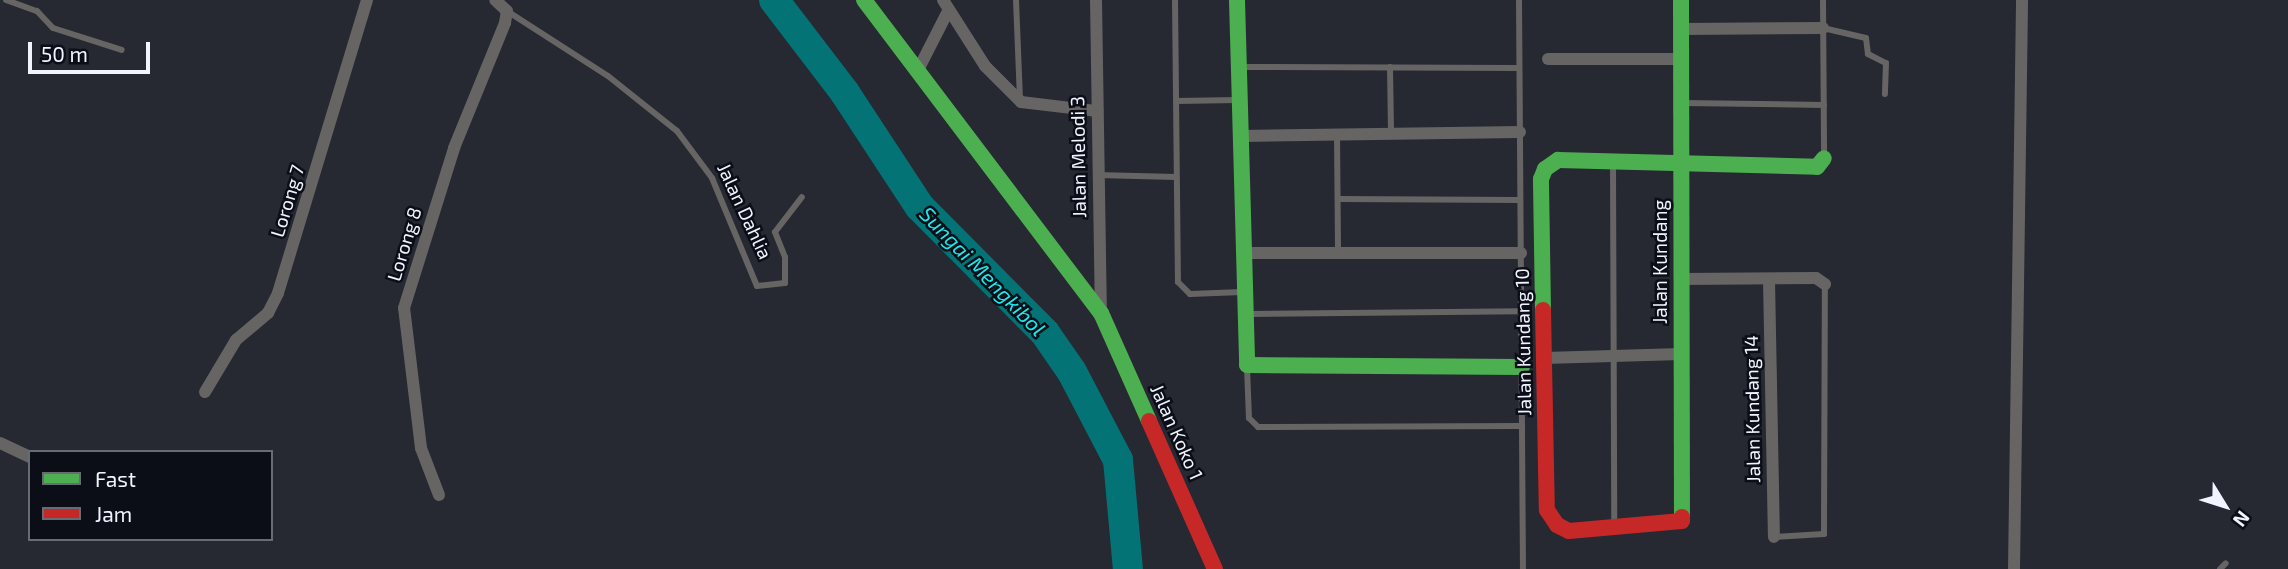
<!DOCTYPE html>
<html>
<head>
<meta charset="utf-8">
<style>
  body { margin:0 }
  #map { position:relative; width:2288px; height:569px; overflow:hidden; background:#262832; font-family:"Exo 2",sans-serif }
  div>[style] { position:absolute }
  .river>* { height:30px; margin:-15px; padding:0 15px; transform-origin:15px; border-radius:15px; background:#037375 }
  .lane>* { height:6px; margin:-3px; padding:0 3px; transform-origin:3px; border-radius:3px; background:#676464 }
  .street>* { height:12px; margin:-6px; padding:0 6px; transform-origin:6px; border-radius:6px; background:#676464 }
  .fast>* { height:16px; margin:-8px; padding:0 8px; transform-origin:8px; border-radius:8px; background:#4caf50 }
  .jam>* { height:16px; margin:-8px; padding:0 8px; transform-origin:8px; border-radius:8px; background:#c62828 }
  span { translate:-50% -50%; white-space:nowrap; text-align:center; line-height:1.15; -webkit-text-stroke:5px #0c0e17; paint-order:stroke }
  .street-label { font-size:19px; color:#f1f4ff }
  .water-label { font-size:21px; color:#1ce9ec; font-style:italic }
  .legend { position:absolute; left:28px; top:450px; width:245px; height:91px; box-sizing:border-box; background:#0c0e17; border:2px solid #686a74; margin:0; padding:9px 12px; list-style:none; font-size:21px; color:#f1f4ff }
  .legend li { display:flex; align-items:center; gap:14px; height:35px }
  .legend b { width:35px; border:2px solid #686a74 }
  .north { position:absolute; left:2190px; top:471px; width:70px; height:70px; -webkit-text-stroke:5px #0c0e17; paint-order:stroke; rotate:128deg; font-size:19px; font-weight:700; line-height:28px; text-align:center; color:#f1f4ff }
  .north::after { content:''; display:block; margin:auto; width:24px; height:32px; background:#f1f4ff; clip-path:polygon(50% 0,100% 100%,50% 72%,0 100%) }
  .scale { position:absolute; left:28px; top:42px; width:122px; height:32px; box-sizing:border-box; border:4px solid #f1f4ff; border-top:0; padding-left:9px; font-size:21px; line-height:24px; white-space:nowrap; color:#f1f4ff; -webkit-text-stroke:5px #0c0e17; paint-order:stroke }
</style>
</head>
<body>
<div id="map">
  <div class="river">
    <i style="left:774px;top:0;width:117px;rotate:52.6deg"></i>
    <i style="left:845px;top:93px;width:136px;rotate:56.7deg"></i>
    <i style="left:920px;top:207px;width:177px;rotate:45.2deg"></i>
    <i style="left:1045px;top:333px;width:47px;rotate:55.3deg"></i>
    <i style="left:1072px;top:372px;width:99px;rotate:62.4deg"></i>
    <i style="left:1118px;top:460px;width:109px;rotate:84.8deg"></i>
  </div>
  <div class="lane">
    <i style="left:6px;top:0;width:33px;rotate:20deg"></i>
    <i style="left:37px;top:11px;width:23px;rotate:47deg"></i>
    <i style="left:53px;top:28px;width:72px;rotate:17.7deg"></i>
    <i style="left:1016px;top:0;width:99px;rotate:87.7deg"></i>
    <i style="left:1175px;top:0;width:282px;rotate:89.4deg"></i>
    <i style="left:1178px;top:282px;width:17px;rotate:45deg"></i>
    <i style="left:1190px;top:294px;width:52px;rotate:-2.2deg"></i>
    <i style="left:1519px;top:0;width:569px;rotate:89.6deg"></i>
    <i style="left:1823px;top:0;width:156px;rotate:89.6deg"></i>
    <i style="left:507px;top:11px;width:120px;rotate:32.8deg"></i>
    <i style="left:608px;top:76px;width:88px;rotate:38.6deg"></i>
    <i style="left:677px;top:131px;width:59px;rotate:53.3deg"></i>
    <i style="left:712px;top:178px;width:117px;rotate:67.4deg"></i>
    <i style="left:757px;top:286px;width:28px;rotate:-6deg"></i>
    <i style="left:785px;top:283px;width:26px;rotate:-90deg"></i>
    <i style="left:785px;top:257px;width:27px;rotate:-112deg"></i>
    <i style="left:775px;top:232px;width:44px;rotate:-52.4deg"></i>
    <i style="left:1823px;top:28px;width:44px;rotate:13.1deg"></i>
    <i style="left:1866px;top:38px;width:16px;rotate:83deg"></i>
    <i style="left:1868px;top:54px;width:20px;rotate:27deg"></i>
    <i style="left:1886px;top:63px;width:31px;rotate:92deg"></i>
    <i style="left:1241px;top:67px;width:278px;rotate:0.2deg"></i>
    <i style="left:1390px;top:67px;width:66px;rotate:89.1deg"></i>
    <i style="left:1176px;top:101px;width:62px;rotate:-0.9deg"></i>
    <i style="left:1682px;top:103px;width:142px;rotate:0.8deg"></i>
    <i style="left:1337px;top:134px;width:120px;rotate:89.5deg"></i>
    <i style="left:1613px;top:163px;width:363px;rotate:89.8deg"></i>
    <i style="left:1097px;top:175px;width:79px;rotate:1.5deg"></i>
    <i style="left:1338px;top:199px;width:182px;rotate:0.3deg"></i>
    <i style="left:1249px;top:314px;width:272px;rotate:-0.6deg"></i>
    <i style="left:1247px;top:367px;width:51px;rotate:87.8deg"></i>
    <i style="left:1249px;top:418px;width:13px;rotate:45deg"></i>
    <i style="left:1258px;top:427px;width:264px;rotate:-0.2deg"></i>
    <i style="left:1774px;top:537px;width:50px;rotate:-3.4deg"></i>
    <i style="left:1824px;top:534px;width:250px;rotate:-89.8deg"></i>
    <i style="left:2220px;top:569px;width:8px;rotate:-45deg"></i>
  </div>
  <div class="street">
    <i style="left:943px;top:0;width:78px;rotate:57.5deg"></i>
    <i style="left:985px;top:66px;width:51px;rotate:45deg"></i>
    <i style="left:1021px;top:102px;width:77px;rotate:6.8deg"></i>
    <i style="left:1096px;top:0;width:311px;rotate:89.1deg"></i>
    <i style="left:1681px;top:29px;width:142px;rotate:-0.4deg"></i>
    <i style="left:1548px;top:59px;width:133px"></i>
    <i style="left:918px;top:70px;width:66px;rotate:-63deg"></i>
    <i style="left:1241px;top:136px;width:279px;rotate:-0.8deg"></i>
    <i style="left:1243px;top:253px;width:278px"></i>
    <i style="left:1681px;top:279px;width:135px;rotate:-0.4deg"></i>
    <i style="left:1816px;top:278px;width:11px;rotate:34deg"></i>
    <i style="left:1769px;top:280px;width:257px;rotate:88.9deg"></i>
    <i style="left:1545px;top:358px;width:136px;rotate:-1.7deg"></i>
    <i style="left:205px;top:392px;width:61px;rotate:-59.2deg"></i>
    <i style="left:236px;top:340px;width:42px;rotate:-40.2deg"></i>
    <i style="left:268px;top:313px;width:22px;rotate:-63deg"></i>
    <i style="left:278px;top:293px;width:306px;rotate:-73.1deg"></i>
    <i style="left:0;top:443px;width:33px;rotate:25deg"></i>
    <i style="left:439px;top:495px;width:50px;rotate:-111deg"></i>
    <i style="left:421px;top:448px;width:141px;rotate:-96.9deg"></i>
    <i style="left:404px;top:308px;width:168px;rotate:-72.6deg"></i>
    <i style="left:454px;top:148px;width:135px;rotate:-67.8deg"></i>
    <i style="left:505px;top:23px;width:12px;rotate:-81deg"></i>
    <i style="left:507px;top:11px;width:16px;rotate:-137deg"></i>
    <i style="left:2014px;top:569px;width:569px;rotate:-89.19deg"></i>
  </div>
  <div class="fast">
    <i style="left:864px;top:0;width:393px;rotate:52.9deg"></i>
    <i style="left:1101px;top:313px;width:118px;rotate:66deg"></i>
    <i style="left:1237px;top:0;width:365px;rotate:88.4deg"></i>
    <i style="left:1247px;top:365px;width:275px;rotate:0.4deg"></i>
    <i style="left:1681px;top:0;width:517px;rotate:89.89deg"></i>
    <i style="left:1543px;top:310px;width:131px;rotate:-90.9deg"></i>
    <i style="left:1541px;top:179px;width:11px;rotate:-68deg"></i>
    <i style="left:1545px;top:169px;width:16px;rotate:-35deg"></i>
    <i style="left:1558px;top:160px;width:259px;rotate:1.5deg"></i>
    <i style="left:1817px;top:167px;width:11px;rotate:-52deg"></i>
  </div>
  <div class="jam">
    <i style="left:1543px;top:310px;width:200px;rotate:88.9deg"></i>
    <i style="left:1547px;top:510px;width:18px;rotate:56deg"></i>
    <i style="left:1557px;top:525px;width:13px;rotate:27deg"></i>
    <i style="left:1569px;top:531px;width:113px;rotate:-5.1deg"></i>
    <i style="left:1682px;top:521px;width:4px;rotate:-90deg"></i>
    <i style="left:1149px;top:421px;width:162px;rotate:66deg"></i>
  </div>
  <div class="street-label">
    <span style="left:1078px;top:157px;rotate:-91deg">Jalan Melodi 3</span>
    <span style="left:287px;top:201px;rotate:-73deg">Lorong 7</span>
    <span style="left:745px;top:211px;rotate:65deg">Jalan Dahlia</span>
    <span style="left:404px;top:244px;rotate:-73deg">Lorong 8</span>
    <span style="left:1660px;top:262px;rotate:-90deg">Jalan Kundang</span>
    <span style="left:1523px;top:342px;rotate:-91deg">Jalan Kundang 10</span>
    <span style="left:1752px;top:409px;rotate:-91deg">Jalan Kundang 14</span>
    <span style="left:1177px;top:432px;rotate:66deg">Jalan Koko 1</span>
  </div>
  <div class="water-label">
    <span style="left:983px;top:271px;rotate:46deg">Sungai Mengkibol</span>
  </div>
  <ul class="legend">
  <li><b style="height:9px;background:#4caf50"></b>Fast</li>
  <li><b style="height:9px;background:#c62828"></b>Jam</li>
  </ul>
  <div class="north">N</div>
  <div class="scale">50 m</div>
</div>
</body>
</html>
